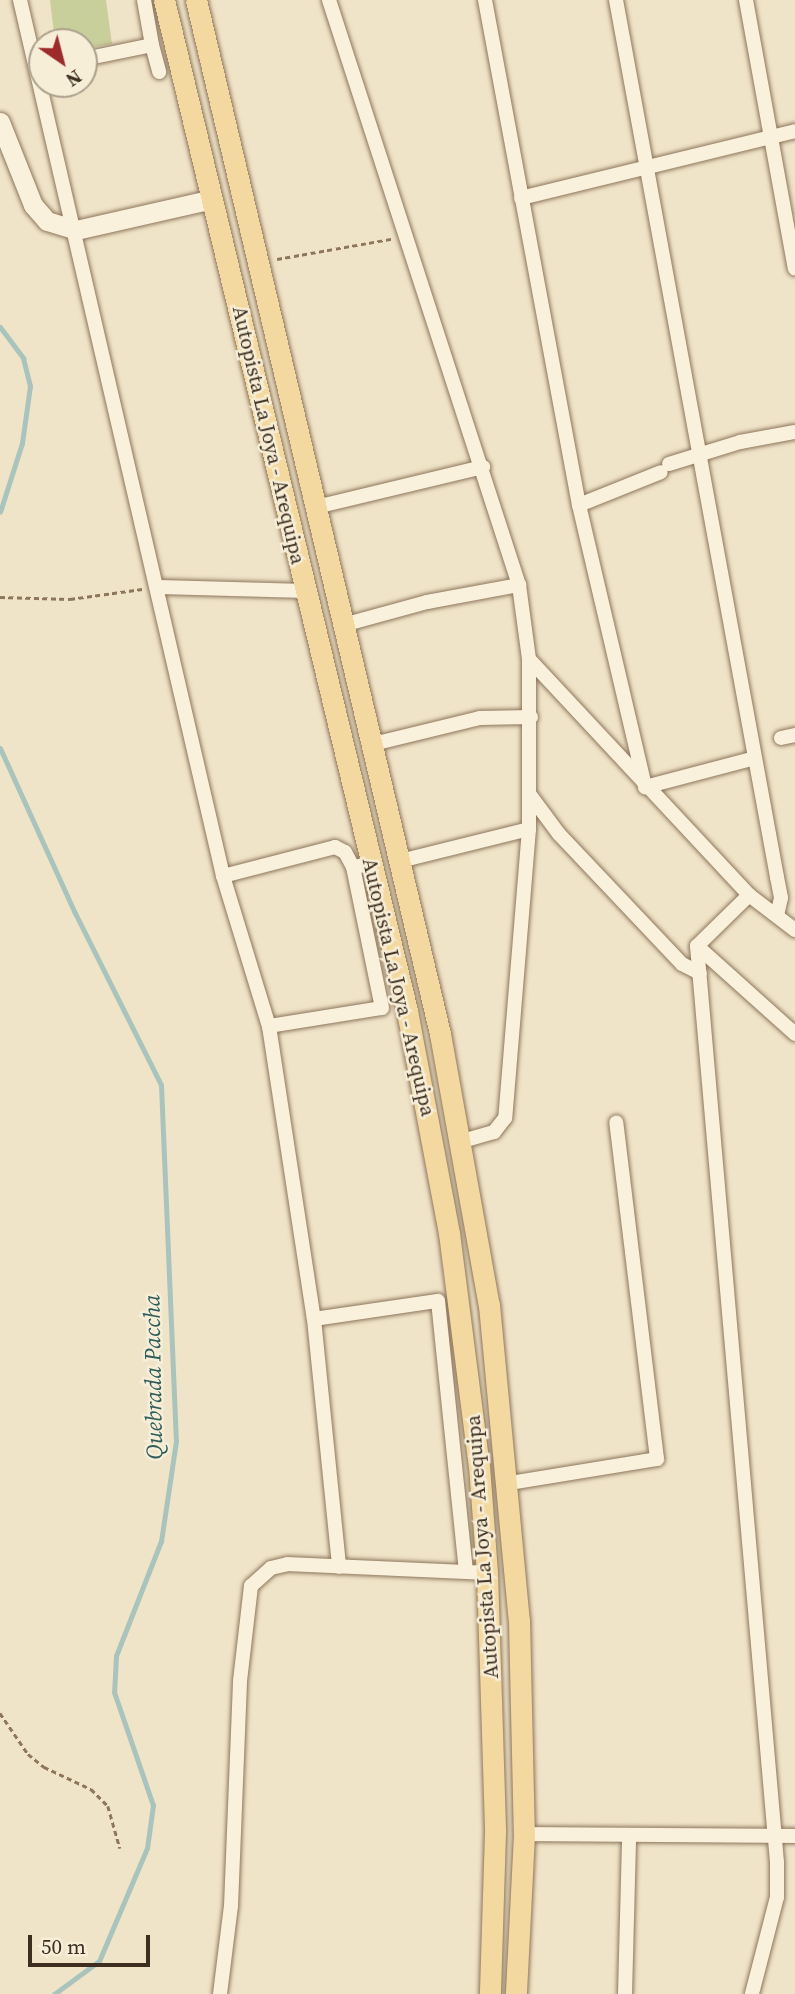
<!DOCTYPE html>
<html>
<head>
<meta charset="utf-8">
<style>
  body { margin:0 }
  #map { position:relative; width:795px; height:1994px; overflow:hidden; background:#f0e4c8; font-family:"Source Serif 4",serif }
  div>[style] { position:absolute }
  .green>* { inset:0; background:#c9cf9b }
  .stream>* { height:5px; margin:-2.5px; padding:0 2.5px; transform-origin:2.5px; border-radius:2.5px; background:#a9c4bc }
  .path>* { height:2.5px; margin-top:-1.25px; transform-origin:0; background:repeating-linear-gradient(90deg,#8d765c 0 5px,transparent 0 8.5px) }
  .roads { filter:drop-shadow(0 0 2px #8d765c) drop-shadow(0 0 2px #8d765c) }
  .street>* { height:14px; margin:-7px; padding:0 7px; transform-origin:7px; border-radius:7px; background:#faf1dc }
  .secondary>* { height:19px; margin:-9.5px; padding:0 9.5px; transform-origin:9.5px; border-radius:9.5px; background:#faf1dc }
  .primary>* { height:21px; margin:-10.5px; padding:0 10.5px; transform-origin:10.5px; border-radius:10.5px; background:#f3d9a0 }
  span { translate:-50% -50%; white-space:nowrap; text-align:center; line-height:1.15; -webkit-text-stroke:5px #f7eed8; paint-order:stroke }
  .street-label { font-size:21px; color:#3d2e20 }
  .water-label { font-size:23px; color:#2f5d5a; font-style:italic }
  .north { position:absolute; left:28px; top:28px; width:70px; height:70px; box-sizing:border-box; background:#f7eed8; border:2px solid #ada18e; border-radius:50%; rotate:145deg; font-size:19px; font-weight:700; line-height:28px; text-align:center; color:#3d2e20 }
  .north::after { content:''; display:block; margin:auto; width:24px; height:32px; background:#9e2a2b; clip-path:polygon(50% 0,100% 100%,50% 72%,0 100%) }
  .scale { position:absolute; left:28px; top:1935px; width:122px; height:32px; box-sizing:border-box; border:4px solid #3d2e20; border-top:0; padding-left:9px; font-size:21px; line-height:24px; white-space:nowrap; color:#3d2e20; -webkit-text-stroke:5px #f7eed8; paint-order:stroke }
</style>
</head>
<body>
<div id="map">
  <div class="green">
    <i style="clip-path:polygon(50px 0,106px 0,112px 44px,84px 48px,84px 42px,55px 42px)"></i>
  </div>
  <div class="stream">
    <i style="left:0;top:327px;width:39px;rotate:53deg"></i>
    <i style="left:23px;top:358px;width:29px;rotate:76deg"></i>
    <i style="left:30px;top:386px;width:58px;rotate:98deg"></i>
    <i style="left:22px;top:443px;width:72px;rotate:107.7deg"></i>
    <i style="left:0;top:748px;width:181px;rotate:65.6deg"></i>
    <i style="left:75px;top:913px;width:192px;rotate:63.4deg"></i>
    <i style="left:161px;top:1085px;width:356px;rotate:87.6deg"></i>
    <i style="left:176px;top:1441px;width:101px;rotate:98.5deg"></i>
    <i style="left:161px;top:1541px;width:123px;rotate:111.4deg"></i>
    <i style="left:116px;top:1656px;width:36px;rotate:93deg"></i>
    <i style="left:114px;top:1692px;width:120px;rotate:71deg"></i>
    <i style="left:153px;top:1805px;width:43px;rotate:97.9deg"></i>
    <i style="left:147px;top:1848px;width:123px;rotate:113deg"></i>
    <i style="left:99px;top:1961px;width:56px;rotate:143.7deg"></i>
  </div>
  <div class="path">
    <i style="left:277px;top:259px;width:116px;rotate:-10deg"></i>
    <i style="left:0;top:597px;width:70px;rotate:1.6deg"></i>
    <i style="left:70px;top:599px;width:73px;rotate:-7.9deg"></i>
    <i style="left:0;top:1713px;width:50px;rotate:55.7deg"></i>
    <i style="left:28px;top:1754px;width:21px;rotate:39deg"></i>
    <i style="left:44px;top:1767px;width:52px;rotate:25.1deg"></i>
    <i style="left:91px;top:1789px;width:24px;rotate:45deg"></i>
    <i style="left:108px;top:1806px;width:44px;rotate:74.1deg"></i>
  </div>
  <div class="roads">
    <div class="street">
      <i style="left:20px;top:0;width:899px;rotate:76.95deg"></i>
      <i style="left:223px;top:876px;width:157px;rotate:73deg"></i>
      <i style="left:269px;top:1026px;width:296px;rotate:81.3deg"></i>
      <i style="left:314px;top:1319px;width:249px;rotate:84.2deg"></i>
      <i style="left:329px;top:0;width:615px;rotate:72.01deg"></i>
      <i style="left:519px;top:585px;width:75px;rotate:82.3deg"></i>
      <i style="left:529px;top:659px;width:170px;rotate:90deg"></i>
      <i style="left:529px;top:829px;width:290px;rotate:94.7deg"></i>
      <i style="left:505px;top:1118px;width:18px;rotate:128deg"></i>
      <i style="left:494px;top:1132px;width:33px;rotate:164deg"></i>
      <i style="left:485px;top:0;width:514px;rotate:79.46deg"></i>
      <i style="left:579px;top:505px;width:290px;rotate:76.8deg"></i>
      <i style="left:645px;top:787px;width:111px;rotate:-14.7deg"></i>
      <i style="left:616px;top:0;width:892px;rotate:79.6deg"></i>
      <i style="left:777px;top:877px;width:21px;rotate:79deg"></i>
      <i style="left:781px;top:898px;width:18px;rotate:103deg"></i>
      <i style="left:746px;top:0;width:273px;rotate:79.7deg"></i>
      <i style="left:152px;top:45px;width:28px;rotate:75deg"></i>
      <i style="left:84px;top:59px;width:69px;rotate:-11.6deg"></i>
      <i style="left:152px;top:45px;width:46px;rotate:-100.1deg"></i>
      <i style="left:521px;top:198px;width:282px;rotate:-13.7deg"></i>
      <i style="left:669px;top:464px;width:74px;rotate:-17.2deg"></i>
      <i style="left:740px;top:442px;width:56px;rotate:-10.3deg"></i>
      <i style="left:579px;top:505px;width:88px;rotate:-21.9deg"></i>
      <i style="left:316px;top:507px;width:172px;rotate:-13.5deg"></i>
      <i style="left:159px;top:587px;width:147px;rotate:1.6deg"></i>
      <i style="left:343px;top:625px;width:87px;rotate:-15.3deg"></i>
      <i style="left:427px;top:602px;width:94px;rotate:-10.5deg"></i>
      <i style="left:529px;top:659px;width:323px;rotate:47deg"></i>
      <i style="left:749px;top:895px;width:58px;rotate:37.3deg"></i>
      <i style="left:781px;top:738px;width:14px;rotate:-12deg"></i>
      <i style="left:373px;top:744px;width:110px;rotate:-13.7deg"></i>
      <i style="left:480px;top:718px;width:51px;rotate:-1.1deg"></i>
      <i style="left:530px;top:795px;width:49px;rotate:53.4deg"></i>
      <i style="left:559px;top:834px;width:179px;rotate:46.6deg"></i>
      <i style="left:682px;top:964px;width:20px;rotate:27deg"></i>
      <i style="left:400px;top:861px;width:133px;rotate:-13.9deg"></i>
      <i style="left:223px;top:876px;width:116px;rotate:-14.5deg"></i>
      <i style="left:335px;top:847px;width:11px;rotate:27deg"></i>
      <i style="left:345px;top:852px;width:17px;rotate:62deg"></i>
      <i style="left:353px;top:867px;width:7px;rotate:-8deg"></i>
      <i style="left:697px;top:946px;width:920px;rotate:85.01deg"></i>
      <i style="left:777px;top:1863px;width:34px;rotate:90deg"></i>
      <i style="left:777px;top:1897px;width:100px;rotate:104.5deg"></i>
      <i style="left:697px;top:946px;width:132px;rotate:41.9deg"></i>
      <i style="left:697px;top:946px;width:73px;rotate:-44.4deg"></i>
      <i style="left:269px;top:1026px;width:114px;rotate:-9.1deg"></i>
      <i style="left:382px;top:1008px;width:144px;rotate:-101.6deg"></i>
      <i style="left:314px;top:1319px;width:125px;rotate:-8.3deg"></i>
      <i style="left:438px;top:1301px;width:271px;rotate:84.1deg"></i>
      <i style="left:510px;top:1483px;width:149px;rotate:-9.3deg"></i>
      <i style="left:657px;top:1459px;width:339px;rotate:-96.9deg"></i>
      <i style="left:524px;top:1834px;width:271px;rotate:0.4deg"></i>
      <i style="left:220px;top:1994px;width:89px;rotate:-82.9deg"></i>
      <i style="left:231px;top:1906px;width:225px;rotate:-87.7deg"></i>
      <i style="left:240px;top:1681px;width:96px;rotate:-83.4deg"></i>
      <i style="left:251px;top:1586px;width:27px;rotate:-42deg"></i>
      <i style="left:271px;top:1568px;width:17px;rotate:-13deg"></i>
      <i style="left:288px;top:1564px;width:199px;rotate:2.6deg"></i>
      <i style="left:625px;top:1994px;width:158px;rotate:-88.5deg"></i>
    </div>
    <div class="secondary">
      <i style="left:0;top:122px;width:89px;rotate:68.3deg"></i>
      <i style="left:33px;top:205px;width:21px;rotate:49deg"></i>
      <i style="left:47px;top:221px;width:30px;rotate:17deg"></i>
      <i style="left:76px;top:230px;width:139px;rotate:-12.8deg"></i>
    </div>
    <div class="primary">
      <i style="left:164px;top:0;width:1040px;rotate:76.48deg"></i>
      <i style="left:407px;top:1011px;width:226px;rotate:79.3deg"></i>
      <i style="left:449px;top:1233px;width:235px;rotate:82.7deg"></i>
      <i style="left:479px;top:1466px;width:107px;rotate:85.7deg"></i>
      <i style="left:487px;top:1573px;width:259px;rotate:88.2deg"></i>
      <i style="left:495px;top:1832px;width:162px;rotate:91.8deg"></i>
      <i style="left:196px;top:0;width:1062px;rotate:76.72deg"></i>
      <i style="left:440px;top:1034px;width:275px;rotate:79.8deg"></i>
      <i style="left:489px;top:1305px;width:316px;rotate:84.6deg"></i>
      <i style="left:519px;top:1620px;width:214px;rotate:88.7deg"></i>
      <i style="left:524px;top:1834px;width:160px;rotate:92.9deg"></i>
    </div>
  </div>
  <div class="street-label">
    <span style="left:269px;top:435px;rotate:77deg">Autopista La Joya - Arequipa</span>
    <span style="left:399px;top:987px;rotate:77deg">Autopista La Joya - Arequipa</span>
    <span style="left:482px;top:1547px;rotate:-94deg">Autopista La Joya - Arequipa</span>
  </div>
  <div class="water-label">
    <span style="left:153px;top:1377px;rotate:-91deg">Quebrada Paccha</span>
  </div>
  <div class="north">N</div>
  <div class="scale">50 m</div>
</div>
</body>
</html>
